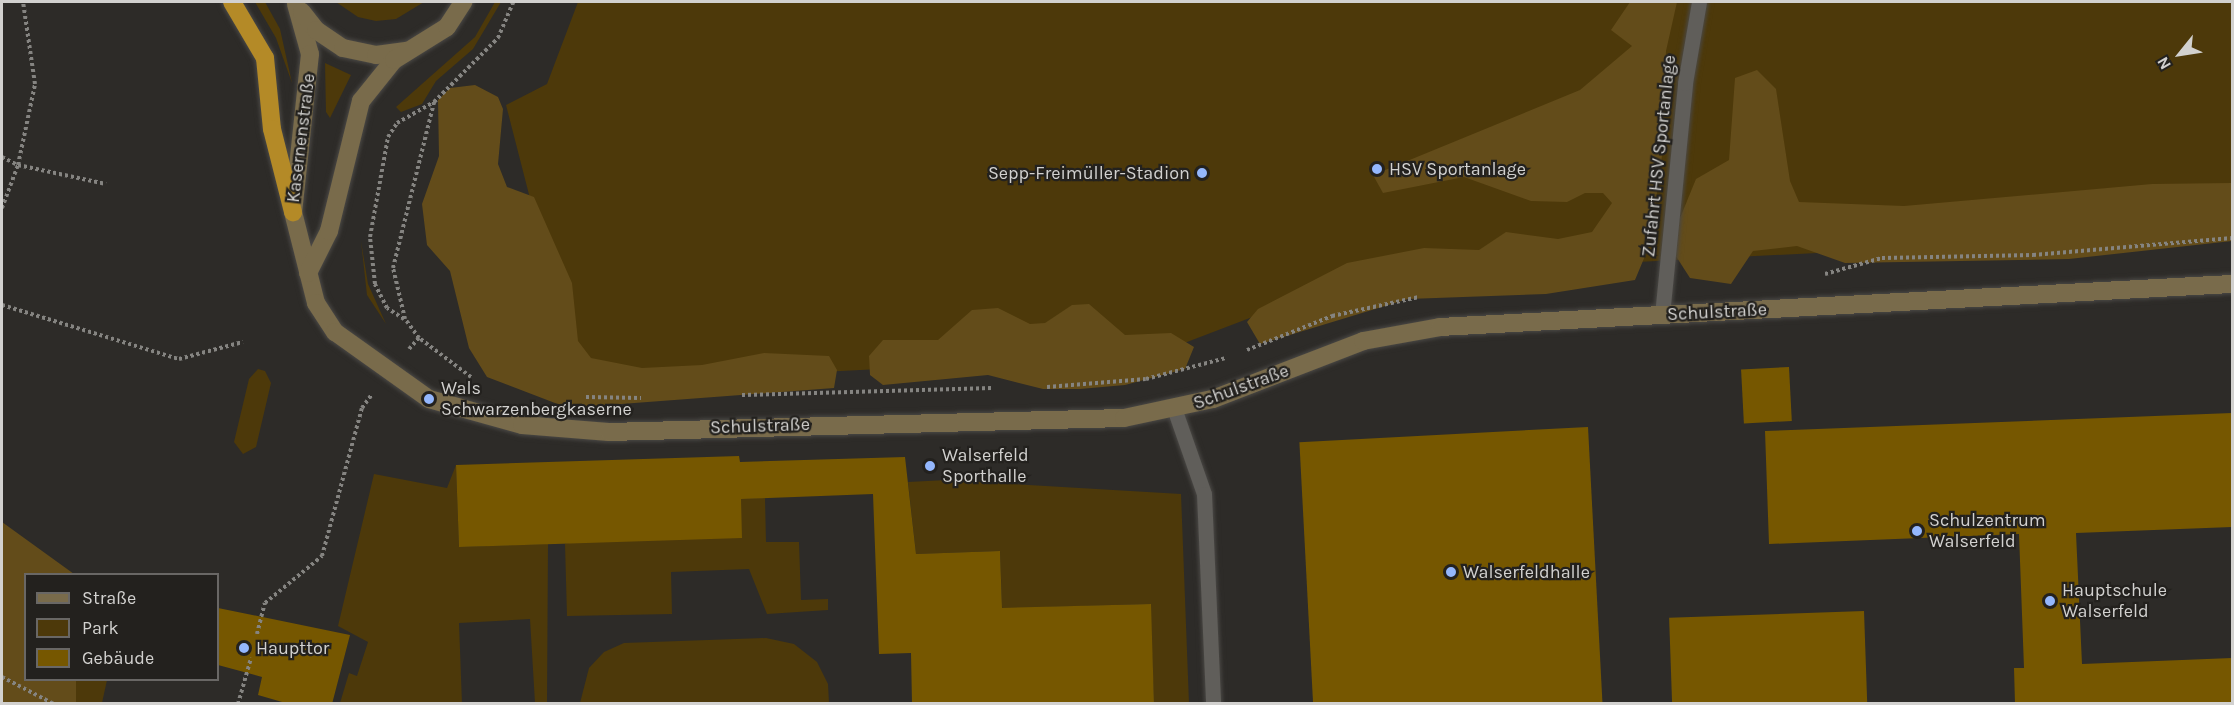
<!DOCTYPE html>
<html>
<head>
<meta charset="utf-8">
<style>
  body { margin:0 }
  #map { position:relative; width:2234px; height:705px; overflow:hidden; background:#2d2b28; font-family:Karla,sans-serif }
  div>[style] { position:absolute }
  .green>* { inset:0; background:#4d390a }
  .forest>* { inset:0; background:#634c1a }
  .building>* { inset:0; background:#765700; transform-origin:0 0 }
  .path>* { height:4px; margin-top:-2px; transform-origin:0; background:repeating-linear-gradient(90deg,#858481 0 3px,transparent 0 6px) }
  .roads { filter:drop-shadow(0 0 2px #4a4845) drop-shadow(0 0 2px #4a4845) }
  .lane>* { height:15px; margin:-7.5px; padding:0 7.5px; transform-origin:7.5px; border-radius:7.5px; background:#605e5a }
  .secondary>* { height:18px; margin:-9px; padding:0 9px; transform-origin:9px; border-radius:9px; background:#796b4b }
  .highway>* { height:18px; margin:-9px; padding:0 9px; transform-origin:9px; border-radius:9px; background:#b48a27 }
  .dots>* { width:16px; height:16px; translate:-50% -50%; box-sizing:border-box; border:3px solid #23211e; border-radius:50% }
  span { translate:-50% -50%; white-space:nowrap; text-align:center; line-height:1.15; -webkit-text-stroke:4.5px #23211e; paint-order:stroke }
  .street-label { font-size:18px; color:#d2d1cf }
  .poi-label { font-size:18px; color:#d2d1cf }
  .left { translate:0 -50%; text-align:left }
  .right { translate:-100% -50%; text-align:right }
  .frame { position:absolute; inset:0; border:3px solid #d2d1cf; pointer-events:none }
  .legend { position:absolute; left:24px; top:573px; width:195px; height:108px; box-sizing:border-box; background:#23211e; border:2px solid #696765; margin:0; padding:8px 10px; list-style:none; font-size:18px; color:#d2d1cf }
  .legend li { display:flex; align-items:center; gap:12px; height:30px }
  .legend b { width:30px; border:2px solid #696765 }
  .north { position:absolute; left:2150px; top:24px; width:60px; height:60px; -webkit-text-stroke:4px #23211e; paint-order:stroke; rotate:240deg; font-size:16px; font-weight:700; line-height:24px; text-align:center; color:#d2d1cf }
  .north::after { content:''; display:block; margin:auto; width:21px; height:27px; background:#d2d1cf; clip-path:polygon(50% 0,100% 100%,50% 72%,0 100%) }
</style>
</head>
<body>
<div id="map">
  <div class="green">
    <i style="clip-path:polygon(255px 2px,265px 2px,280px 29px,292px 83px,276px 38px)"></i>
    <i style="clip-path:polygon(336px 2px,424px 2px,396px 19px,376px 21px,358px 17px)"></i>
    <i style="clip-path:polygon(495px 2px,501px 2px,473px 49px,436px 81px,422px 104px,401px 112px,396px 107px,475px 37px)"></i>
    <i style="clip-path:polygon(578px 2px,2232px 2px,2232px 232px,1360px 276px,1153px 355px,626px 382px,571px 358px,506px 105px,547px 84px)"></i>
    <i style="clip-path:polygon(325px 63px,351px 75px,330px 118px,326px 112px)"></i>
    <i style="clip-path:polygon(361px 241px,368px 284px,386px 324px,367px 295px)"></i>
    <i style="clip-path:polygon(258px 369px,265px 371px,271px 383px,256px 447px,243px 454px,234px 442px,249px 379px)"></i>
    <i style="clip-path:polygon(456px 465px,459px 547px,548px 544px,547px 703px,535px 703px,530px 619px,459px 623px,462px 704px,340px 703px,349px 673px,357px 676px,368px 642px,338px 626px,374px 474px,447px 488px)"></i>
    <i style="clip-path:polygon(947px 480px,1181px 494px,1189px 703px,1154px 703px,1150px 604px,1046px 607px,1004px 659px,1000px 551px,916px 554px,908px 482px)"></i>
    <i style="clip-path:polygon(765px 498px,766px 542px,799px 542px,801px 600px,828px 599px,828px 610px,767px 614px,749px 569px,671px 572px,672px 614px,567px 616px,565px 544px,741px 499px)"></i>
    <i style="clip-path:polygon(766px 638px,794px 644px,817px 662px,828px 684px,829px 703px,580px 703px,589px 668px,604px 652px,624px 643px)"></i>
    <i style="clip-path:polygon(76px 680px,107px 680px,102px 703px,76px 703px)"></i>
  </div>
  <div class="forest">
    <i style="clip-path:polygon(1630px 2px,1677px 2px,1666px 51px,1663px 148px,1650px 244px,1635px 280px,1546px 294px,1408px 299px,1260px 344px,1247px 322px,1258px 309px,1347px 263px,1424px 248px,1479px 250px,1506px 232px,1558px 239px,1592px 232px,1612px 203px,1603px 193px,1585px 193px,1567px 202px,1531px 201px,1464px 177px,1383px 193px,1373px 175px,1580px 90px,1632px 46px,1611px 30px)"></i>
    <i style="clip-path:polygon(1757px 70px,1776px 89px,1790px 181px,1799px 202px,1904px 206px,2152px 184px,2232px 183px,2232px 241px,2069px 259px,1845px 263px,1797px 246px,1753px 251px,1731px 284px,1690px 278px,1670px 247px,1673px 235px,1696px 179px,1729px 160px,1735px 78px)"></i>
    <i style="clip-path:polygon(475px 85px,498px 97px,503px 109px,498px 164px,507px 187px,534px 197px,572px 283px,578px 341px,591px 358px,642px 368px,702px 365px,764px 353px,829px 356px,837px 370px,834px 388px,568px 408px,487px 377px,469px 348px,450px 271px,427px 245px,422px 204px,439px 156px,438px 100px,450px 88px)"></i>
    <i style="clip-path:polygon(1089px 304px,1125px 335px,1171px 333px,1194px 347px,1185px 369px,1125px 385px,1080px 389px,1043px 389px,988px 375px,883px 385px,870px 375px,869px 356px,883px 340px,938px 340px,972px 310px,998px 308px,1030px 324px,1045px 323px,1072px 305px)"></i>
    <i style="clip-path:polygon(2px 522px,74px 574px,26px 574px,26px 680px,76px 680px,76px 703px,2px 703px)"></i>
  </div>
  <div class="building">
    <i style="left:1789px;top:367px;width:54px;height:48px;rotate:87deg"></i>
    <i style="clip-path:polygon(2232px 413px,2232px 527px,2076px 533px,2082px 664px,2232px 658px,2232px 704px,2015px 704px,2014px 668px,2024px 668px,2019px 534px,1769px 544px,1765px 431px)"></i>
    <i style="left:1588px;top:427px;width:277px;height:289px;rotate:87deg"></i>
    <i style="clip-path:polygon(739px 456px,740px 462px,905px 457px,916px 554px,1000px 551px,1002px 608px,1151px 604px,1154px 704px,912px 704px,911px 653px,879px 654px,873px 494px,741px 499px,742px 538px,459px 547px,456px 465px)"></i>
    <i style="clip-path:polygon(218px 608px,350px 635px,332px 704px,289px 704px,258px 695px,262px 677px,218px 665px)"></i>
    <i style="left:1864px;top:611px;width:93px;height:195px;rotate:88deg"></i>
  </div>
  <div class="path">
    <i style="left:2px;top:157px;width:18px;rotate:27deg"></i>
    <i style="left:18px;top:165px;width:90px;rotate:12.2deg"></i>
    <i style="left:2px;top:208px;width:46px;rotate:-69.6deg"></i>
    <i style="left:18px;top:165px;width:83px;rotate:-78.1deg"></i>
    <i style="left:35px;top:84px;width:83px;rotate:-98.3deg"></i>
    <i style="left:1825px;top:274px;width:59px;rotate:-15.7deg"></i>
    <i style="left:1882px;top:258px;width:151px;rotate:-1.1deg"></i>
    <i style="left:2033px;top:255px;width:200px;rotate:-4.9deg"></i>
    <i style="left:2px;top:305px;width:185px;rotate:17deg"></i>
    <i style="left:179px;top:359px;width:66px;rotate:-14.9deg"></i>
    <i style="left:404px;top:319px;width:20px;rotate:-147deg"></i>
    <i style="left:387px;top:308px;width:27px;rotate:-117deg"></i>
    <i style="left:375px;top:284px;width:47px;rotate:-96.1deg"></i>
    <i style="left:370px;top:237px;width:102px;rotate:-79.8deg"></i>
    <i style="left:388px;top:137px;width:17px;rotate:-57deg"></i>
    <i style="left:397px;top:123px;width:43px;rotate:-29.6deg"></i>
    <i style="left:409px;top:349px;width:15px;rotate:-48deg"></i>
    <i style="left:1247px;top:350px;width:92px;rotate:-21.8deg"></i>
    <i style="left:1332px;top:316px;width:89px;rotate:-12.3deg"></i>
    <i style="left:471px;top:377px;width:65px;rotate:-143.1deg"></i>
    <i style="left:419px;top:338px;width:24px;rotate:-126deg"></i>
    <i style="left:405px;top:319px;width:52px;rotate:-103.2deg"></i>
    <i style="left:393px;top:268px;width:171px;rotate:-76.1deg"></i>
    <i style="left:434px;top:102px;width:91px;rotate:-45deg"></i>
    <i style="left:498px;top:38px;width:39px;rotate:-67deg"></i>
    <i style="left:1047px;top:387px;width:99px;rotate:-4.6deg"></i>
    <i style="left:1146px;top:379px;width:83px;rotate:-14.7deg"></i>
    <i style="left:742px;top:395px;width:250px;rotate:-1.6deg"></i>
    <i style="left:586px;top:397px;width:55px;rotate:1deg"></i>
    <i style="left:257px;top:634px;width:32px;rotate:-76deg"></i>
    <i style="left:265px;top:603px;width:74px;rotate:-39.5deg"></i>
    <i style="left:322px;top:556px;width:153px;rotate:-74.9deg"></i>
    <i style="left:362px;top:408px;width:17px;rotate:-54deg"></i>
    <i style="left:2px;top:677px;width:59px;rotate:27.4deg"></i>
    <i style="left:238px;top:704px;width:48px;rotate:-74.2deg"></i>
  </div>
  <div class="roads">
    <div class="lane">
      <i style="left:1662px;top:315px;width:233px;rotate:-84.3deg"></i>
      <i style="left:1685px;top:83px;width:82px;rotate:-80.2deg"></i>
      <i style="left:1175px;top:411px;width:88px;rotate:70.7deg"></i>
      <i style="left:1204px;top:494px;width:210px;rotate:87.5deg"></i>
    </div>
    <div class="secondary">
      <i style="left:296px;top:4px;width:52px;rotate:74.4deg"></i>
      <i style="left:310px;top:54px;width:159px;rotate:96.1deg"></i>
      <i style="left:293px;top:212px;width:94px;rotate:75.8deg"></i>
      <i style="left:316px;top:303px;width:35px;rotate:57deg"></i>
      <i style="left:335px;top:332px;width:115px;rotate:35.5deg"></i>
      <i style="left:429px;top:399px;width:97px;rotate:15.6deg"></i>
      <i style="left:522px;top:425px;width:87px;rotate:4.6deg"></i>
      <i style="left:609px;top:432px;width:515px;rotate:-1.56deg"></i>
      <i style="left:1124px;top:418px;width:91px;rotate:-12.1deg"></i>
      <i style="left:1213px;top:399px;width:161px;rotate:-21.1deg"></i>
      <i style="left:1363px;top:341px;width:78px;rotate:-10.3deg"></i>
      <i style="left:1440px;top:327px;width:793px;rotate:-3.11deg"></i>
      <i style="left:302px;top:12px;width:23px;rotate:52deg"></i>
      <i style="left:316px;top:30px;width:32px;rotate:34deg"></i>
      <i style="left:343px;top:48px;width:34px;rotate:12deg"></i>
      <i style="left:376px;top:55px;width:30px;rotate:-8deg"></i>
      <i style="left:308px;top:273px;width:47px;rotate:-63.4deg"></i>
      <i style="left:329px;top:231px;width:134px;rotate:-76.2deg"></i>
      <i style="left:361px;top:101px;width:53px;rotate:-51.2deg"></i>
      <i style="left:394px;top:60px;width:62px;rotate:-31.9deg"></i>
      <i style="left:447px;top:27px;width:30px;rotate:-57deg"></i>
    </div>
    <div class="highway">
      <i style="left:232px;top:2px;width:65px;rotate:59.5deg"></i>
      <i style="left:265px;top:58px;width:71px;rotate:84.4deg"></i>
      <i style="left:272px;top:129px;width:86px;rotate:75.8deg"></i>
    </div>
  </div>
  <div class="dots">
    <i style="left:1377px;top:169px;background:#94b7fd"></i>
    <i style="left:1202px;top:173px;background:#94b7fd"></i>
    <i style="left:429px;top:399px;background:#94b7fd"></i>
    <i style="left:930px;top:466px;background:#94b7fd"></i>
    <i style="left:1917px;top:531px;background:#94b7fd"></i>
    <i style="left:1451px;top:572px;background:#94b7fd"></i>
    <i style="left:2050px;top:601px;background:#94b7fd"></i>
    <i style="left:244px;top:648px;background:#94b7fd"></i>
  </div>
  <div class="street-label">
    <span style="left:301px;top:138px;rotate:-83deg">Kasernenstraße</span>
    <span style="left:1659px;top:156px;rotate:-84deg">Zufahrt HSV Sportanlage</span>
    <span style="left:1717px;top:312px;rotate:-3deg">Schulstraße</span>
    <span style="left:1241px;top:387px;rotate:-20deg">Schulstraße</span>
    <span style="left:760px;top:426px;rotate:-2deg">Schulstraße</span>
  </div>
  <div class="poi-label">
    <span class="left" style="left:1389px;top:169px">HSV Sportanlage</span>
    <span class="right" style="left:1190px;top:173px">Sepp-Freimüller-Stadion</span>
    <span class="left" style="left:441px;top:399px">Wals<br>Schwarzenbergkaserne</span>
    <span class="left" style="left:942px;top:466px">Walserfeld<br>Sporthalle</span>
    <span class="left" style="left:1929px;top:531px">Schulzentrum<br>Walserfeld</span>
    <span class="left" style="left:1463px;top:572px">Walserfeldhalle</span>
    <span class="left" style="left:2062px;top:601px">Hauptschule<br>Walserfeld</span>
    <span class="left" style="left:256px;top:648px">Haupttor</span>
  </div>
  <div class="frame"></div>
  <ul class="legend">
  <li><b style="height:8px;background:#796b4b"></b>Straße</li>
  <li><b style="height:16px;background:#4d390a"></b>Park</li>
  <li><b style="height:16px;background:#765700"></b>Gebäude</li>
  </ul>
  <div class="north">N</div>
</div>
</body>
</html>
